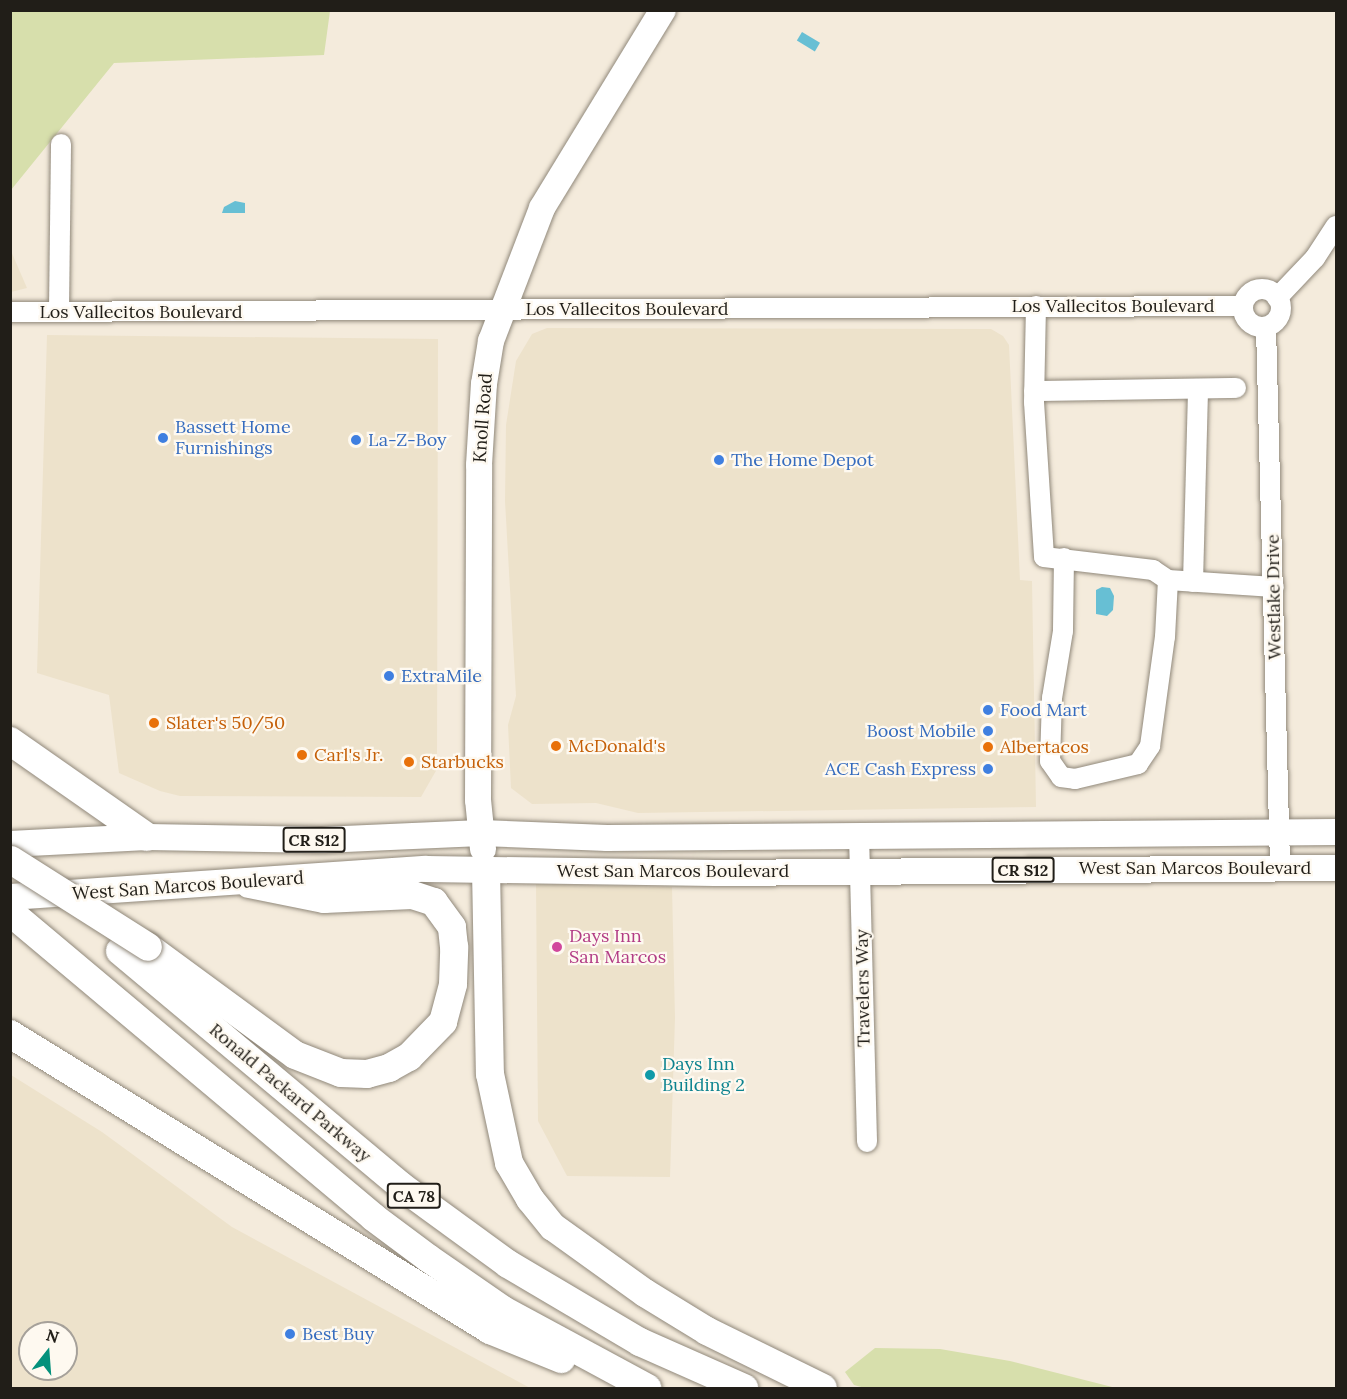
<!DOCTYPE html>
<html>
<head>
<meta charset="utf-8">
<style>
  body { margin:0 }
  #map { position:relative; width:1347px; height:1399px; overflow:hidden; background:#f4ebdc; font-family:Lora,serif }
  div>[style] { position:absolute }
  .built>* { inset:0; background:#ede2cb }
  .green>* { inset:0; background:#d7dfac }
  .water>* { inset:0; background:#67bfd4; transform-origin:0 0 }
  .roads { filter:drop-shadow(0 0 2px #90887a) drop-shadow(0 0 2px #90887a) }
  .minor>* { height:20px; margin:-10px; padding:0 10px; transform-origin:10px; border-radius:10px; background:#fff }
  .minor>.ring { margin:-10px; padding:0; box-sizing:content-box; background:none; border:20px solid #fff; border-radius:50% }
  .major>* { height:26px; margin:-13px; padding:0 13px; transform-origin:13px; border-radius:13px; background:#fff }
  .highway>* { height:28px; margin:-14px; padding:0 14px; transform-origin:14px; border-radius:14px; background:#fff }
  .bridges { filter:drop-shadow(0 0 2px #90887a) drop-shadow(0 0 2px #90887a) }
  .highway-bridge>* { height:28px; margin:-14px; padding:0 14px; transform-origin:14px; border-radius:14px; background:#fff }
  .dots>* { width:16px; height:16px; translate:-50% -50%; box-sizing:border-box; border:3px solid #fef9f0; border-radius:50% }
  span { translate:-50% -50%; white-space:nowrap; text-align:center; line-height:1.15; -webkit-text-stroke:4.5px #fef9f0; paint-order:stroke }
  .shield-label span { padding:2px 4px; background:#fef9f0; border:2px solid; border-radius:4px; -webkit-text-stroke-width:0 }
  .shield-label { font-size:16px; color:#211e18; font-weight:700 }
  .street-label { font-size:18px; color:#211e18 }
  .shop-label { font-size:18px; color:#366cbe }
  .left { translate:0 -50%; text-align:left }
  .right { translate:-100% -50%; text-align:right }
  .food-label { font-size:18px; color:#c56008 }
  .hotel-label { font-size:18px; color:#b23c85 }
  .culture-label { font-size:18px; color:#0d838f }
  .frame { position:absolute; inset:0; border:12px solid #211e18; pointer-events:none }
  .north { position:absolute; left:18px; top:1321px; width:60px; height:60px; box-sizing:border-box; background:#fef9f0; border:2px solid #a6a19a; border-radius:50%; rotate:17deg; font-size:16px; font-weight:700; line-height:24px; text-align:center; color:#211e18 }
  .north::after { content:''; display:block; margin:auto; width:21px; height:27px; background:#04917c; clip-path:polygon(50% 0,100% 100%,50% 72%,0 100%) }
</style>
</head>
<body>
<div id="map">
  <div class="built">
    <i style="clip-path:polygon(11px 251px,27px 288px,11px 292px)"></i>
    <i style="clip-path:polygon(547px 328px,991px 329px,1003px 336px,1009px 345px,1020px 580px,1032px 581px,1036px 807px,638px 813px,596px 803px,532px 804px,511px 788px,508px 725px,516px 696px,505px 501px,506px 425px,516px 361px,532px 334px)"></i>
    <i style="clip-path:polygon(47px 335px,438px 339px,437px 769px,421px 797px,180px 796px,160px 791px,119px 773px,109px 695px,37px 673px)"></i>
    <i style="clip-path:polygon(536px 884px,672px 887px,675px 1018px,670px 1177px,567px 1176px,538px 1121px)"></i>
    <i style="clip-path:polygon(evenodd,11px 1075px,102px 1132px,232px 1227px,530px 1388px,11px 1388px,11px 1075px,30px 1333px,66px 1333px,66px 1369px,30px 1369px,30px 1333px)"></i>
  </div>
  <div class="green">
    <i style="clip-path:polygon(11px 10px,330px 10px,330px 11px,324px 55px,114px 63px,11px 190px)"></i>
    <i style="clip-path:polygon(875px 1348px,940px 1349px,1010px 1361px,1116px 1388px,865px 1388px,854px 1385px,845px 1372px)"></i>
  </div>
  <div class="water">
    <i style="left:802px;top:32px;width:21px;height:10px;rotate:31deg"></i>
    <i style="clip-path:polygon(235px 201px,245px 203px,245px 213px,222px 213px,224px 207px)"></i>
    <i style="clip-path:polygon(1102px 587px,1110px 588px,1114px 596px,1113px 610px,1107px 616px,1096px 614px,1096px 590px)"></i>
  </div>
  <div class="roads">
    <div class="minor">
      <i class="ring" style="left:1243px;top:289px;width:18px;height:18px"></i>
      <i style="left:1277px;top:298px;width:55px;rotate:-46.5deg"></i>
      <i style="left:1315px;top:258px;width:38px;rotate:-57deg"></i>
      <i style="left:1036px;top:306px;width:96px;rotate:91.2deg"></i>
      <i style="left:1034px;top:402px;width:155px;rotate:86.3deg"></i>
      <i style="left:1044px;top:557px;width:110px;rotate:6.8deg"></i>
      <i style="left:1153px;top:570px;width:18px;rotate:34deg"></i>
      <i style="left:1168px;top:580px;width:106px;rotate:3.8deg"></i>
      <i style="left:59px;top:310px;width:166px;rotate:-89.3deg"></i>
      <i style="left:10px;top:312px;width:1233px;rotate:-0.28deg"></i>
      <i style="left:1266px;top:327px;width:540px;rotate:88.51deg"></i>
      <i style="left:1034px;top:391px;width:202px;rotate:-0.9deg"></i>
      <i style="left:1064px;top:558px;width:73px;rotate:90.8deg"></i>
      <i style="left:1063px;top:631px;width:68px;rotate:99.3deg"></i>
      <i style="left:1052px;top:698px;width:63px;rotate:91.8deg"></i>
      <i style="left:1050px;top:761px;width:19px;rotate:55deg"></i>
      <i style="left:1061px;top:777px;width:14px;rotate:8deg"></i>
      <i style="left:1075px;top:779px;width:65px;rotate:-13.4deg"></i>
      <i style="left:1138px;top:764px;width:22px;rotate:-56deg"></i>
      <i style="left:1150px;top:746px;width:110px;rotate:-82.2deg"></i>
      <i style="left:1165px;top:637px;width:57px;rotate:-87deg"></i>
      <i style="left:1193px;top:582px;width:193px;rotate:-88.5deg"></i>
      <i style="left:859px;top:835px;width:307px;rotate:88.5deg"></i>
    </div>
    <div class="major">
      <i style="left:10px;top:844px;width:137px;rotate:-2.9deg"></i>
      <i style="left:147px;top:837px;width:175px;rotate:1deg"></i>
      <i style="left:322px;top:840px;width:159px;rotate:-2.5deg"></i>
      <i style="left:481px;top:833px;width:126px;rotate:2.3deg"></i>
      <i style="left:607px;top:838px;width:729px;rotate:-0.47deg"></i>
      <i style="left:483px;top:849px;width:49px;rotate:-95.8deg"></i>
      <i style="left:478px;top:800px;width:335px;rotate:-89.8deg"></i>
      <i style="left:479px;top:465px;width:81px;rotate:-86.5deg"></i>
      <i style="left:484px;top:384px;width:44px;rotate:-80.8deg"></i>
      <i style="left:491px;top:341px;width:142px;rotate:-69deg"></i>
      <i style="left:542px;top:208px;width:232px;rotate:-58.6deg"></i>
      <i style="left:10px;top:897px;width:417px;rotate:-3.9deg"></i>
      <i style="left:426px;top:869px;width:289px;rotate:0.8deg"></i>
      <i style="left:715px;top:873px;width:621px;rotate:-0.46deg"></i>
    </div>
    <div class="highway">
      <i style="left:10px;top:741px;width:167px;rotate:35deg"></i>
      <i style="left:486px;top:870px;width:204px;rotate:88.9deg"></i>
      <i style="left:490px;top:1074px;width:91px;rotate:77.9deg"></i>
      <i style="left:509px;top:1163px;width:42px;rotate:59.7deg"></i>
      <i style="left:530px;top:1199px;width:36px;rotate:51deg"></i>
      <i style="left:553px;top:1227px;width:113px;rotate:35.7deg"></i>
      <i style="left:645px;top:1293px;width:73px;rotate:31.5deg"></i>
      <i style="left:707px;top:1331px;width:129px;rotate:26.2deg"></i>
      <i style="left:10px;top:912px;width:474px;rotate:40deg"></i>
      <i style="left:373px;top:1217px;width:69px;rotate:36.7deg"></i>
      <i style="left:428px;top:1258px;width:91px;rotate:34.7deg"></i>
      <i style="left:503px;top:1310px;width:164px;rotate:28.4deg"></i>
      <i style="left:148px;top:947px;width:182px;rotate:36.3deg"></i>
      <i style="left:295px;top:1055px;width:49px;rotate:21.4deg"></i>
      <i style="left:341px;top:1073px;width:26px;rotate:2deg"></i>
      <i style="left:367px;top:1074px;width:23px;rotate:-15deg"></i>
      <i style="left:389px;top:1068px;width:23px;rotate:-29deg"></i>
      <i style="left:409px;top:1057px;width:49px;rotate:-45.8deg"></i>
      <i style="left:443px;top:1022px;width:39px;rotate:-75deg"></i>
      <i style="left:453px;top:984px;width:37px;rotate:-88deg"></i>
      <i style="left:454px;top:947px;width:20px;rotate:-96deg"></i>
      <i style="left:452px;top:927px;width:31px;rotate:-126deg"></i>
      <i style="left:434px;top:902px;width:23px;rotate:-162deg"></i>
      <i style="left:412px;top:895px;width:88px;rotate:177.4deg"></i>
      <i style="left:324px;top:899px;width:76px;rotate:-168.7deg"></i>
      <i style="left:120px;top:951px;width:366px;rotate:39.9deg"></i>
      <i style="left:401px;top:1186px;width:132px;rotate:36.1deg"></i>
      <i style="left:508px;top:1264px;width:153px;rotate:30.6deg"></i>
      <i style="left:640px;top:1342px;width:114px;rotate:23.9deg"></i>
      <i style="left:10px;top:1034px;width:564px;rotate:31.66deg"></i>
      <i style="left:490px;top:1330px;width:77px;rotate:22.2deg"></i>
    </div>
  </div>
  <div class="bridges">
    <div class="highway-bridge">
      <i style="left:11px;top:860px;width:162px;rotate:32.4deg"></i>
    </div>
  </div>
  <div class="dots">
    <i style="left:163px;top:438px;background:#3f7fe0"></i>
    <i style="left:356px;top:440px;background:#3f7fe0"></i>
    <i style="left:719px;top:460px;background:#3f7fe0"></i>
    <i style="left:389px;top:676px;background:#3f7fe0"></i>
    <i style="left:988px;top:710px;background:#3f7fe0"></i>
    <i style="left:154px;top:723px;background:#e8710a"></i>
    <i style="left:988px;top:731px;background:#3f7fe0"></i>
    <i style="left:556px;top:746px;background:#e8710a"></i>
    <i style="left:988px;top:747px;background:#e8710a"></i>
    <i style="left:302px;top:755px;background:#e8710a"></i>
    <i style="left:409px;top:762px;background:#e8710a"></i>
    <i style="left:988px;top:769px;background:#3f7fe0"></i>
    <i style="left:557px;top:947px;background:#d1479c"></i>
    <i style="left:650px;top:1075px;background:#0f9aa8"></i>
    <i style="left:290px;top:1334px;background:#3f7fe0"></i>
  </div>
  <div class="shield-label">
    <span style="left:314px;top:840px">CR S12</span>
    <span style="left:1023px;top:870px">CR S12</span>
    <span style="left:414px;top:1196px">CA 78</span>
  </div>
  <div class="street-label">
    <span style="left:1113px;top:306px">Los Vallecitos Boulevard</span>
    <span style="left:627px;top:309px">Los Vallecitos Boulevard</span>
    <span style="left:141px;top:312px">Los Vallecitos Boulevard</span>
    <span style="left:483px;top:418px;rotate:-86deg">Knoll Road</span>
    <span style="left:1274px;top:597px;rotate:-91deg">Westlake Drive</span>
    <span style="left:1195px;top:868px">West San Marcos Boulevard</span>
    <span style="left:673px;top:871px">West San Marcos Boulevard</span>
    <span style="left:188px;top:886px;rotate:-4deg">West San Marcos Boulevard</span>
    <span style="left:863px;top:988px;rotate:-91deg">Travelers Way</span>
    <span style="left:290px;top:1093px;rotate:40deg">Ronald Packard Parkway</span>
  </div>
  <div class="shop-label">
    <span class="left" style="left:175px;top:438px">Bassett Home<br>Furnishings</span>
    <span class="left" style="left:368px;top:440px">La-Z-Boy</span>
    <span class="left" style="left:731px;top:460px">The Home Depot</span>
    <span class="left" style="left:401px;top:676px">ExtraMile</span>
    <span class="left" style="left:1000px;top:710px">Food Mart</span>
    <span class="right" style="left:976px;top:731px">Boost Mobile</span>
    <span class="right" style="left:976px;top:769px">ACE Cash Express</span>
    <span class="left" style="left:302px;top:1334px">Best Buy</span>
  </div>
  <div class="food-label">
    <span class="left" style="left:166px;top:723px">Slater's 50/50</span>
    <span class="left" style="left:568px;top:746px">McDonald's</span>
    <span class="left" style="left:1000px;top:747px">Albertacos</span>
    <span class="left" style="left:314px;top:755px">Carl's Jr.</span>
    <span class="left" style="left:421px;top:762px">Starbucks</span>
  </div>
  <div class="hotel-label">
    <span class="left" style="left:569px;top:947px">Days Inn<br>San Marcos</span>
  </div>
  <div class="culture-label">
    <span class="left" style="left:662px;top:1075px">Days Inn<br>Building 2</span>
  </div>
  <div class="frame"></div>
  <div class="north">N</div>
</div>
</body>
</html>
